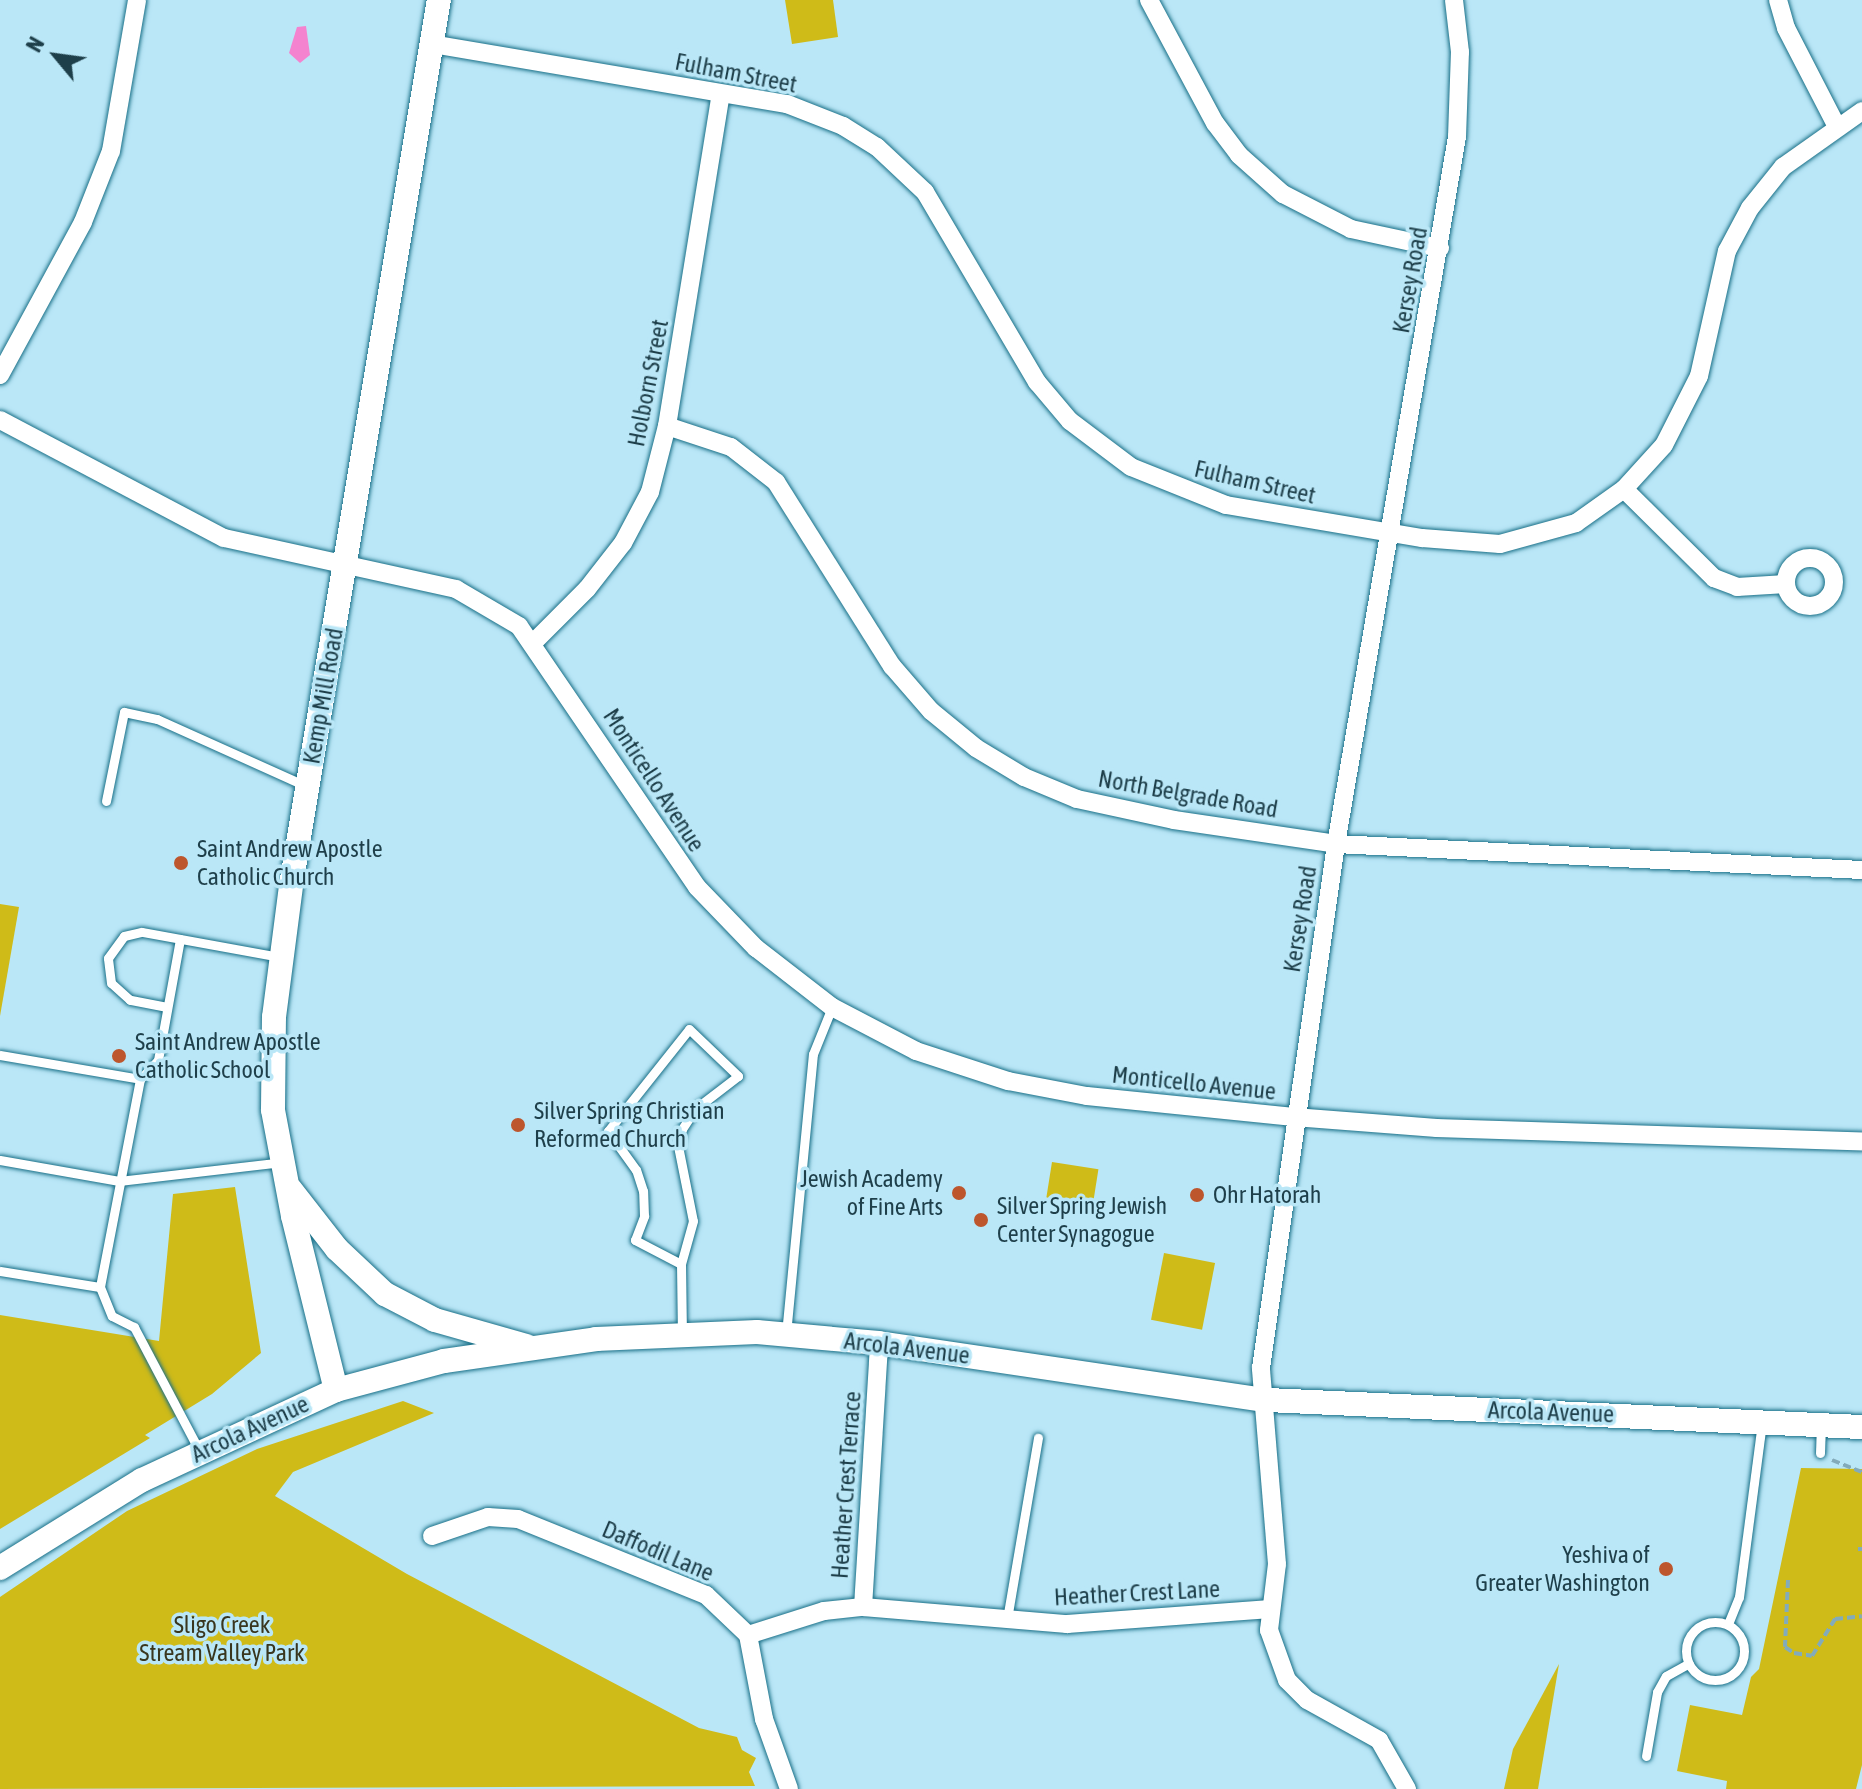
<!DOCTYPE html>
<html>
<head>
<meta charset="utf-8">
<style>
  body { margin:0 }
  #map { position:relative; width:1862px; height:1789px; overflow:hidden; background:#bae7f7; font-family:"Asap Condensed",sans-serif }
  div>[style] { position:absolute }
  .green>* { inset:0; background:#cfbb18; transform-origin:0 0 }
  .water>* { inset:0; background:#f483cf }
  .path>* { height:4px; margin-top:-2px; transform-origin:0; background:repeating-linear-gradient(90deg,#83abba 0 8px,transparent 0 12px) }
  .roads { filter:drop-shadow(0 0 2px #186f87) drop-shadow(0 0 2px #186f87) }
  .lane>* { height:9px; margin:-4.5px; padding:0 4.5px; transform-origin:4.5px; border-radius:4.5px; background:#fff }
  .lane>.ring { margin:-4.5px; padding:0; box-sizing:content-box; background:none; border:9px solid #fff; border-radius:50% }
  .street>* { height:18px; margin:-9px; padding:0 9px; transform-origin:9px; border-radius:9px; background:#fff }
  .street>.ring { margin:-9px; padding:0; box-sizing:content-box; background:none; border:18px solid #fff; border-radius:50% }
  .secondary>* { height:24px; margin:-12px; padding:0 12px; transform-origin:12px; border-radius:12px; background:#fff }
  .dots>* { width:22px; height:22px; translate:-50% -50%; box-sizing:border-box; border:4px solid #bae7f7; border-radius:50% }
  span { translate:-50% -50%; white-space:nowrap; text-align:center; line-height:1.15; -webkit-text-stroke:7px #bae7f7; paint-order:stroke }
  .street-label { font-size:24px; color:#1e3f4a }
  .poi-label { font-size:24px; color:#1e3f4a }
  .left { translate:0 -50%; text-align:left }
  .right { translate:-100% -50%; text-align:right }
  .park-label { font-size:24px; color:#39361e }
  .north { position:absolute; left:16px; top:16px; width:80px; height:80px; -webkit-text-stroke:6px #bae7f7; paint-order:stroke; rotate:299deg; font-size:22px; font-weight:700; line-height:32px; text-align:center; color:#1e3f4a }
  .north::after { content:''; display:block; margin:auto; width:28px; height:36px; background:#1e3f4a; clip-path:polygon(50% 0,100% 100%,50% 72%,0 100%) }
</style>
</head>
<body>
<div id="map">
  <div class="green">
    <i style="clip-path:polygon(785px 0,833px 0,838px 37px,792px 44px)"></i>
    <i style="clip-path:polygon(0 904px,19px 907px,0 1016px)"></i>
    <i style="left:1052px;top:1162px;width:47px;height:36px;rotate:9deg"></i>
    <i style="clip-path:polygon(235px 1187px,261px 1353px,212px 1394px,145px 1435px,150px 1438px,0 1529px,0 1315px,159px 1341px,173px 1194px)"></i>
    <i style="left:1164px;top:1253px;width:52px;height:68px;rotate:11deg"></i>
    <i style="clip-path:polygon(403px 1401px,434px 1413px,293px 1472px,275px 1496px,407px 1574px,699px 1728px,737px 1737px,742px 1750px,756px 1758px,749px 1772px,755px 1786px,0 1789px,0 1597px,127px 1511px,257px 1449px)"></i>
    <i style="clip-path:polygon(1801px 1468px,1862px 1469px,1862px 1765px,1856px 1789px,1726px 1789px,1727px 1781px,1677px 1771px,1690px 1705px,1742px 1715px,1751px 1677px,1759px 1669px)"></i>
    <i style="clip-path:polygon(1559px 1664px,1538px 1789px,1504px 1789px,1513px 1749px)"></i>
  </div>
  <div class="water">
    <i style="clip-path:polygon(306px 26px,310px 55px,300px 63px,289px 53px,297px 27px)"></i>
  </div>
  <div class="path">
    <i style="left:1832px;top:1460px;width:32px;rotate:22deg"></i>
    <i style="left:1858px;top:1549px;width:4px"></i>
    <i style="left:1788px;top:1580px;width:67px;rotate:92.6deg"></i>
    <i style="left:1785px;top:1647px;width:11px;rotate:34deg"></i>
    <i style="left:1794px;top:1653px;width:18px;rotate:9deg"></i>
    <i style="left:1812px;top:1656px;width:44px;rotate:-58.1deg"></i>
    <i style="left:1835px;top:1619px;width:27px;rotate:-6deg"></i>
  </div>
  <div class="roads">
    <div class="lane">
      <i style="left:106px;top:801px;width:91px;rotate:-78.6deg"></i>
      <i style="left:124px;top:712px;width:34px;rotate:12deg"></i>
      <i style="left:157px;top:719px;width:166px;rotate:24.2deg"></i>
      <i style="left:180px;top:939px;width:123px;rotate:100.3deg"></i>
      <i style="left:158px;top:1060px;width:26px;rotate:133deg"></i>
      <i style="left:140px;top:1079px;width:212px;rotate:100.9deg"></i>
      <i style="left:100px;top:1287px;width:31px;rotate:68deg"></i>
      <i style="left:112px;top:1316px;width:25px;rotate:27deg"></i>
      <i style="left:134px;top:1327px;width:141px;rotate:62.2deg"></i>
      <i style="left:167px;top:1007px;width:38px;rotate:-169deg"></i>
      <i style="left:130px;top:1000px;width:25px;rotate:-138deg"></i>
      <i style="left:111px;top:983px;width:25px;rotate:-97deg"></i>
      <i style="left:108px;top:958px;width:27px;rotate:-54deg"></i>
      <i style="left:124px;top:936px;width:18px;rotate:-13deg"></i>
      <i style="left:142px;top:932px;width:139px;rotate:10.3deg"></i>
      <i style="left:0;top:1055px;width:142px;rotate:9.7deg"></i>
      <i style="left:0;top:1160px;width:121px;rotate:10deg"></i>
      <i style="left:119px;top:1181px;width:164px;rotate:-6.6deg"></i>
      <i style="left:681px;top:1264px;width:52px;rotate:-152.4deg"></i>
      <i style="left:635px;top:1240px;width:26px;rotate:-69deg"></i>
      <i style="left:644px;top:1216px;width:25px;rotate:-92deg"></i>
      <i style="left:643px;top:1191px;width:22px;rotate:-108deg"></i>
      <i style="left:636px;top:1170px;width:48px;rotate:-125.7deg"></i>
      <i style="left:608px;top:1131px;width:130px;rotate:-51.5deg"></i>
      <i style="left:689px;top:1029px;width:68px;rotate:43.8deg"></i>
      <i style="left:738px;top:1076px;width:54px;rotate:142.5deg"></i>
      <i style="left:695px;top:1109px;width:24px;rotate:123deg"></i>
      <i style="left:682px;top:1129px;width:17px;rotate:103deg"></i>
      <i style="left:678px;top:1146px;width:76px;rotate:78.7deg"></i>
      <i style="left:693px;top:1221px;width:45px;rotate:105.6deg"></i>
      <i style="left:681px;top:1264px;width:68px;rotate:89.2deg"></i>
      <i style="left:0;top:1271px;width:101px;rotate:9.1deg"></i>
      <i style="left:786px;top:1334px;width:281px;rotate:-84.5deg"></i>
      <i style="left:813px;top:1054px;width:51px;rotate:-68deg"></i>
      <i style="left:1820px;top:1453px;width:25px;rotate:-88deg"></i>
      <i style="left:1007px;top:1619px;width:184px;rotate:-80.3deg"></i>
      <i class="ring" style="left:1686px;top:1622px;width:49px;height:49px"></i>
      <i style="left:1728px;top:1624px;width:29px;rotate:-68deg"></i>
      <i style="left:1739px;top:1597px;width:176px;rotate:-82.5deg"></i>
      <i style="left:1646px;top:1756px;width:65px;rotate:-80.2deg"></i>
      <i style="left:1657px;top:1692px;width:18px;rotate:-61deg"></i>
      <i style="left:1666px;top:1676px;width:26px;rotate:-29deg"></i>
    </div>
    <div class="street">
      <i style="left:1149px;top:0;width:140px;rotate:61.8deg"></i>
      <i style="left:1215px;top:123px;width:40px;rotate:53deg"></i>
      <i style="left:1239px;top:155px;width:59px;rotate:41.6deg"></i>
      <i style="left:1283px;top:194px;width:76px;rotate:27.2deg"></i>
      <i style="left:1351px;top:229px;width:91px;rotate:12.1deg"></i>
      <i style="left:1778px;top:0;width:29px;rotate:74deg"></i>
      <i style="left:1786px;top:28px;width:109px;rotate:62.7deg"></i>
      <i style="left:432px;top:44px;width:360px;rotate:9.6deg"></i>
      <i style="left:787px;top:104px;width:60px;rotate:21.4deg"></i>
      <i style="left:843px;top:126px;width:40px;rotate:32deg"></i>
      <i style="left:877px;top:147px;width:66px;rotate:43.2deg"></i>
      <i style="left:925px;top:192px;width:221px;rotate:59.5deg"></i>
      <i style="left:1037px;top:382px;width:51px;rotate:49.8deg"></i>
      <i style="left:1070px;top:421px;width:76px;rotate:37deg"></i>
      <i style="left:1131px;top:467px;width:102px;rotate:21.8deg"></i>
      <i style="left:1226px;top:505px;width:199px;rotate:9.6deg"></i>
      <i style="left:1422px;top:538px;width:78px;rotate:4.4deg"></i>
      <i style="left:1500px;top:544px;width:79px;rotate:-15.4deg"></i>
      <i style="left:1576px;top:523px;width:59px;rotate:-35.3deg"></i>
      <i style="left:1624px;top:489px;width:59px;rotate:-47.7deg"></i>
      <i style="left:1664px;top:445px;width:77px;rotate:-63.1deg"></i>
      <i style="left:1699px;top:376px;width:128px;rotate:-77.4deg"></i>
      <i style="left:1727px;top:251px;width:49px;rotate:-61.9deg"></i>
      <i style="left:1750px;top:208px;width:53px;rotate:-51.2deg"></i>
      <i style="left:1783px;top:167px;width:97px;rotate:-35.3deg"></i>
      <i style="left:0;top:375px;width:174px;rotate:-61.5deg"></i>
      <i style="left:83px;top:222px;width:76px;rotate:-68.5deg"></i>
      <i style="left:111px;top:151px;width:153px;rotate:-80.2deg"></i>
      <i style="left:0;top:420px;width:253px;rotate:27.8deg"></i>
      <i style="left:224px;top:538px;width:238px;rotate:12.4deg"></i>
      <i style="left:456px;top:589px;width:73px;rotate:30.4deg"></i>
      <i style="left:519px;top:626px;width:316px;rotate:55.7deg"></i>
      <i style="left:697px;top:887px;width:85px;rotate:46deg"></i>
      <i style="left:756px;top:948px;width:96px;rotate:37.8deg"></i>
      <i style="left:832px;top:1007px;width:95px;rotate:27.6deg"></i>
      <i style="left:916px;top:1051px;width:97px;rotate:18.1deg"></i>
      <i style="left:1008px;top:1081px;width:80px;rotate:10.8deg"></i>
      <i style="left:1087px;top:1096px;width:208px;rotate:5.8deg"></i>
      <i style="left:1294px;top:1117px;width:143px;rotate:4.4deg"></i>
      <i style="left:1437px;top:1128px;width:425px;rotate:1.8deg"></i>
      <i style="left:667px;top:426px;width:67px;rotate:18.2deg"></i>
      <i style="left:731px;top:447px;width:57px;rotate:37.9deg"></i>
      <i style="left:776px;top:482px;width:218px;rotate:57.8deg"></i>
      <i style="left:892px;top:666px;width:60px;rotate:49.1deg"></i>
      <i style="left:931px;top:711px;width:58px;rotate:39.4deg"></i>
      <i style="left:976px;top:748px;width:56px;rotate:31.1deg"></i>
      <i style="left:1024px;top:777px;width:57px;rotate:22.5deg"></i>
      <i style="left:1077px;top:799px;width:99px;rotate:12.2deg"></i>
      <i style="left:1174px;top:820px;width:164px;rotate:8.4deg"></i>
      <i style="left:1336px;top:844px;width:527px;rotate:2.83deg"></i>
      <i style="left:1624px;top:489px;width:127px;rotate:44.7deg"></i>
      <i style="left:1714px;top:578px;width:25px;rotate:21deg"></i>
      <i style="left:1737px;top:587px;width:49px;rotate:-3.5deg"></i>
      <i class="ring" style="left:1786px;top:558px;width:30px;height:30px"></i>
      <i style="left:534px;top:642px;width:75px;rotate:-45deg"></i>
      <i style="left:587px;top:589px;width:58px;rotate:-52deg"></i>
      <i style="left:623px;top:543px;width:58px;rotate:-62.1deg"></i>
      <i style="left:650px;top:492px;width:68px;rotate:-75.6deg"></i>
      <i style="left:667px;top:426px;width:336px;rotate:-80.8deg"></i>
      <i style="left:432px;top:1536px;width:59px;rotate:-18.7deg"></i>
      <i style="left:488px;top:1517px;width:30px;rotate:4deg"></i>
      <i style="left:518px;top:1519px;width:203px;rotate:22deg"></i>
      <i style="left:706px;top:1595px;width:58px;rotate:43.6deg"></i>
      <i style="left:748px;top:1635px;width:86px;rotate:79.2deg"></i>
      <i style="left:764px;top:1719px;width:74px;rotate:70.3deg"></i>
      <i style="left:863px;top:1607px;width:264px;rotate:-86.5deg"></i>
      <i style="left:748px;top:1635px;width:80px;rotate:-17.5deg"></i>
      <i style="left:824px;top:1611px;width:39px;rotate:-6deg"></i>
      <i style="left:863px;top:1607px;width:205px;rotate:4.8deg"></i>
      <i style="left:1067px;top:1624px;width:204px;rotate:-4.2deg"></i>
      <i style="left:1407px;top:1789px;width:56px;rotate:-119.7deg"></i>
      <i style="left:1379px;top:1740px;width:82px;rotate:-150.9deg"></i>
      <i style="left:1307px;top:1700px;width:28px;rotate:-135deg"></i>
      <i style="left:1287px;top:1680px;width:53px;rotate:-109.8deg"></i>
      <i style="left:1269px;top:1630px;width:66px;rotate:-83.1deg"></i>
      <i style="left:1277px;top:1564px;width:197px;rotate:-94.7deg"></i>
      <i style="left:1261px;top:1368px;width:529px;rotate:-81.85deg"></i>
      <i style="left:1336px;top:844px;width:717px;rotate:-80.29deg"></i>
      <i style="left:1457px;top:137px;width:85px;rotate:-88deg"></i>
      <i style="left:1460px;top:52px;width:52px;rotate:-96.6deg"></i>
    </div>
    <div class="secondary">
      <i style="left:291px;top:1190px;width:75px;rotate:52.1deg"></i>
      <i style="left:337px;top:1249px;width:66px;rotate:43.2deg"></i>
      <i style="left:385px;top:1294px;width:56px;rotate:27.5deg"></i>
      <i style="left:435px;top:1320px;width:95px;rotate:15.9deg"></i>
      <i style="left:336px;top:1390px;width:179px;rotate:-103.9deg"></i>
      <i style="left:293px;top:1216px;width:108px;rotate:-100.7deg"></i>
      <i style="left:273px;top:1110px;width:93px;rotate:-89.4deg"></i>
      <i style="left:274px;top:1017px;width:139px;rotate:-82.6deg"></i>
      <i style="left:292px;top:879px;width:891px;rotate:-80.51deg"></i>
      <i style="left:0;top:1568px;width:167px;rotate:-31.8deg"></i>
      <i style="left:142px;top:1480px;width:214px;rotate:-24.9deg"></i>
      <i style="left:336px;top:1390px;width:112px;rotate:-15deg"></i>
      <i style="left:444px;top:1361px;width:154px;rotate:-8.2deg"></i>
      <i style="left:596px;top:1339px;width:161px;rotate:-2.5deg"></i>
      <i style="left:757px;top:1332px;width:122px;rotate:5.2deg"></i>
      <i style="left:879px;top:1343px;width:392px;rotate:8.4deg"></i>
      <i style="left:1267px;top:1400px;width:596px;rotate:2.6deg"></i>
    </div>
  </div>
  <div class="dots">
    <i style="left:181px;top:863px;background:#bd562d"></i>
    <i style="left:119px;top:1056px;background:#bd562d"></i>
    <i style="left:518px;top:1125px;background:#bd562d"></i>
    <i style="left:959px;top:1193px;background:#bd562d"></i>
    <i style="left:1197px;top:1195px;background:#bd562d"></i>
    <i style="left:981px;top:1220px;background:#bd562d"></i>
    <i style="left:1666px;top:1569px;background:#bd562d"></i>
  </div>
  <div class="street-label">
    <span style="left:736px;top:73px;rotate:11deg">Fulham Street</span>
    <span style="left:1410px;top:280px;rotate:-80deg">Kersey Road</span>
    <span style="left:648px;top:383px;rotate:-79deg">Holborn Street</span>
    <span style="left:1255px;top:482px;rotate:13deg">Fulham Street</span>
    <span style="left:323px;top:696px;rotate:-80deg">Kemp Mill Road</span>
    <span style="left:654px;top:780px;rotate:57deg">Monticello Avenue</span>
    <span style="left:1188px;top:794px;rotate:10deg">North Belgrade Road</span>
    <span style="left:1300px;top:919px;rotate:-81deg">Kersey Road</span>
    <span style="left:1194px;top:1083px;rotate:6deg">Monticello Avenue</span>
    <span style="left:907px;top:1348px;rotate:7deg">Arcola Avenue</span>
    <span style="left:1551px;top:1412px;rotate:2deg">Arcola Avenue</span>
    <span style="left:250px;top:1429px;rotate:-25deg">Arcola Avenue</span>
    <span style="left:846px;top:1485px;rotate:-86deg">Heather Crest Terrace</span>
    <span style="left:658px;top:1551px;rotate:23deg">Daffodil Lane</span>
    <span style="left:1137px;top:1593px;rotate:-3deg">Heather Crest Lane</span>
  </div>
  <div class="poi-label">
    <span class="left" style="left:197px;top:863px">Saint Andrew Apostle<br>Catholic Church</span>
    <span class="left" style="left:135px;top:1056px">Saint Andrew Apostle<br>Catholic School</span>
    <span class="left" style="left:534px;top:1125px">Silver Spring Christian<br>Reformed Church</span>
    <span class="right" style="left:943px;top:1193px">Jewish Academy<br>of Fine Arts</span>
    <span class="left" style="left:1213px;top:1195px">Ohr Hatorah</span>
    <span class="left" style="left:997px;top:1220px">Silver Spring Jewish<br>Center Synagogue</span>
    <span class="right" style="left:1650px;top:1569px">Yeshiva of<br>Greater Washington</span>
  </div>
  <div class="park-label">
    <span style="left:222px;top:1639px">Sligo Creek<br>Stream Valley Park</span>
  </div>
  <div class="north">N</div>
</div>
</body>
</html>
